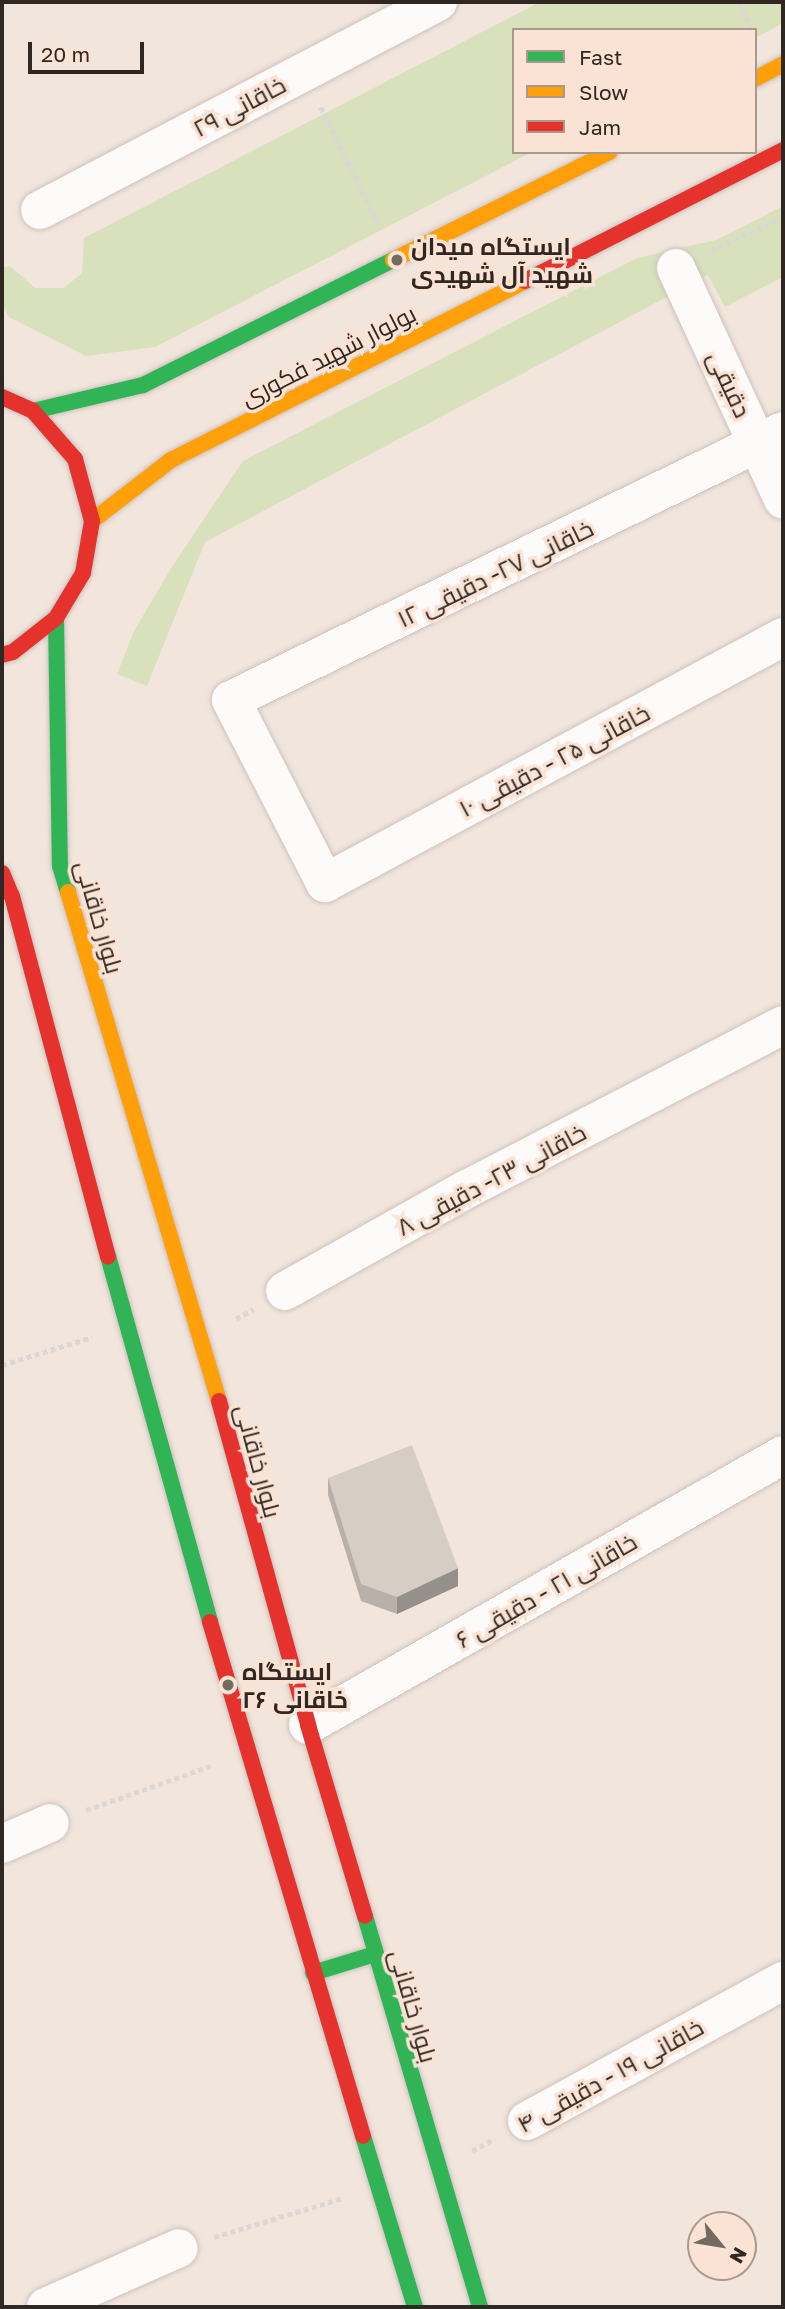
<!DOCTYPE html>
<html>
<head>
<meta charset="utf-8">
<style>
  body { margin:0 }
  #map { position:relative; width:785px; height:2309px; overflow:hidden; background:#f2e5dc; font-family:"Golos Text",Cairo,sans-serif }
  div>[style] { position:absolute }
  .green>* { inset:0; background:#d8e1bc }
  .path>* { height:4.5px; margin-top:-2.25px; transform-origin:0; background:repeating-linear-gradient(90deg,#dad7d4 0 5px,transparent 0 8.5px) }
  .roads { filter:drop-shadow(0 0 2px #ccc2bc) drop-shadow(0 0 2px #ccc2bc) }
  .street>* { height:38px; margin:-19px; padding:0 19px; transform-origin:19px; border-radius:19px; background:#fdfbfa }
  .fast>* { height:16px; margin:-8px; padding:0 8px; transform-origin:8px; border-radius:8px; background:#30b455 }
  .slow>* { height:16px; margin:-8px; padding:0 8px; transform-origin:8px; border-radius:8px; background:#ff9f0a }
  .jam>* { height:16px; margin:-8px; padding:0 8px; transform-origin:8px; border-radius:8px; background:#e5322d }
  .wall>* { inset:0; background:#b8b0a9 }
  .shaded-wall>* { inset:0; background:#96908a }
  .building>* { inset:0; background:#d6cdc5 }
  .dots>* { width:19px; height:19px; translate:-50% -50%; box-sizing:border-box; border:4px solid #fae3d4; border-radius:50% }
  span { translate:-50% -50%; white-space:nowrap; text-align:center; line-height:1.15; -webkit-text-stroke:7px #fae3d4; paint-order:stroke }
  .street-label { font-size:24px; color:#2f2721 }
  .poi-label { font-size:24px; color:#2f2721; font-weight:700 }
  .left { translate:0 -50%; text-align:left }
  .frame { position:absolute; inset:0; border:4px solid #2f2721; pointer-events:none }
  .legend { position:absolute; left:512px; top:28px; width:245px; height:126px; box-sizing:border-box; background:#fae3d4; border:2px solid #a9988c; margin:0; padding:9px 12px; list-style:none; font-size:21px; color:#2f2721 }
  .legend li { display:flex; align-items:center; gap:14px; height:35px }
  .legend b { width:35px; border:2px solid #a9988c }
  .north { position:absolute; left:687px; top:2211px; width:70px; height:70px; box-sizing:border-box; background:#fae3d4; border:2px solid #a9988c; border-radius:50%; rotate:120deg; font-size:19px; font-weight:700; line-height:28px; text-align:center; color:#2f2721 }
  .north::after { content:''; display:block; margin:auto; width:24px; height:32px; background:#736a62; clip-path:polygon(50% 0,100% 100%,50% 72%,0 100%) }
  .scale { position:absolute; left:28px; top:42px; width:116px; height:32px; box-sizing:border-box; border:4px solid #2f2721; border-top:0; padding-left:9px; font-size:21px; line-height:24px; white-space:nowrap; color:#2f2721; -webkit-text-stroke:5px #fae3d4; paint-order:stroke }
</style>
</head>
<body>
<div id="map">
  <div class="green">
    <i style="clip-path:polygon(540px 2px,783px 2px,783px 23px,755px 38px,755px 30px,514px 30px,514px 152px,532px 152px,155px 347px,86px 356px,9px 317px,2px 303px,2px 268px,10px 266px,35px 288px,64px 288px,82px 273px,84px 238px)"></i>
    <i style="clip-path:polygon(783px 206px,783px 277px,725px 307px,708px 275px,205px 542px,147px 686px,117px 674px,134px 631px,170px 570px,243px 461px,637px 258px,716px 240px)"></i>
  </div>
  <div class="path">
    <i style="left:739px;top:2px;width:31px;rotate:65deg"></i>
    <i style="left:321px;top:107px;width:131px;rotate:63.8deg"></i>
    <i style="left:711px;top:251px;width:80px;rotate:-25.3deg"></i>
    <i style="left:236px;top:1319px;width:20px;rotate:-30deg"></i>
    <i style="left:2px;top:1365px;width:94px;rotate:-17.3deg"></i>
    <i style="left:86px;top:1810px;width:132px;rotate:-19.5deg"></i>
    <i style="left:472px;top:2151px;width:26px;rotate:-29deg"></i>
    <i style="left:214px;top:2237px;width:135px;rotate:-16.8deg"></i>
  </div>
  <div class="roads">
    <div class="street">
      <i style="left:40px;top:210px;width:449px;rotate:-27.6deg"></i>
      <i style="left:676px;top:268px;width:255px;rotate:65.2deg"></i>
      <i style="left:783px;top:431px;width:614px;rotate:154.02deg"></i>
      <i style="left:231px;top:700px;width:206px;rotate:62.8deg"></i>
      <i style="left:325px;top:883px;width:520px;rotate:-28.24deg"></i>
      <i style="left:285px;top:1291px;width:209px;rotate:-29.3deg"></i>
      <i style="left:467px;top:1189px;width:356px;rotate:-27.4deg"></i>
      <i style="left:308px;top:1725px;width:546px;rotate:-29.61deg"></i>
      <i style="left:2px;top:1844px;width:52px;rotate:-23.6deg"></i>
      <i style="left:527px;top:2121px;width:292px;rotate:-28.7deg"></i>
      <i style="left:46px;top:2307px;width:145px;rotate:-23.9deg"></i>
    </div>
    <div class="fast">
      <i style="left:33px;top:411px;width:113px;rotate:-13.3deg"></i>
      <i style="left:143px;top:385px;width:280px;rotate:-26.6deg"></i>
      <i style="left:56px;top:618px;width:248px;rotate:89.1deg"></i>
      <i style="left:60px;top:866px;width:27px;rotate:73deg"></i>
      <i style="left:108px;top:1256px;width:380px;rotate:74.4deg"></i>
      <i style="left:365px;top:1916px;width:408px;rotate:73.6deg"></i>
      <i style="left:313px;top:1973px;width:65px;rotate:-17deg"></i>
      <i style="left:363px;top:2136px;width:179px;rotate:73.1deg"></i>
    </div>
    <div class="slow">
      <i style="left:755px;top:79px;width:32px;rotate:-28deg"></i>
      <i style="left:393px;top:260px;width:242px;rotate:-26.5deg"></i>
      <i style="left:92px;top:521px;width:100px;rotate:-37.7deg"></i>
      <i style="left:171px;top:460px;width:397px;rotate:-26.8deg"></i>
      <i style="left:68px;top:892px;width:531px;rotate:73.48deg"></i>
    </div>
    <div class="jam">
      <i style="left:525px;top:281px;width:289px;rotate:-26.9deg"></i>
      <i style="left:2px;top:397px;width:34px;rotate:24deg"></i>
      <i style="left:33px;top:411px;width:64px;rotate:48.8deg"></i>
      <i style="left:75px;top:459px;width:64px;rotate:74.7deg"></i>
      <i style="left:92px;top:521px;width:53px;rotate:99.8deg"></i>
      <i style="left:83px;top:573px;width:52px;rotate:121deg"></i>
      <i style="left:56px;top:618px;width:55px;rotate:141.7deg"></i>
      <i style="left:13px;top:652px;width:11px;rotate:165deg"></i>
      <i style="left:2px;top:873px;width:25px;rotate:67deg"></i>
      <i style="left:12px;top:896px;width:373px;rotate:75.1deg"></i>
      <i style="left:219px;top:1401px;width:336px;rotate:74.6deg"></i>
      <i style="left:308px;top:1725px;width:199px;rotate:73.4deg"></i>
      <i style="left:210px;top:1622px;width:536px;rotate:73.42deg"></i>
    </div>
  </div>
  <div class="wall">
    <i style="clip-path:polygon(328px 1478px,458px 1586px,397px 1614px,361px 1601px,328px 1495px)"></i>
  </div>
  <div class="shaded-wall">
    <i style="clip-path:polygon(458px 1568px,458px 1586px,397px 1614px,397px 1597px)"></i>
  </div>
  <div class="building">
    <i style="clip-path:polygon(412px 1445px,458px 1568px,397px 1597px,361px 1584px,328px 1478px)"></i>
  </div>
  <div class="dots">
    <i style="left:397px;top:260px;background:#736a62"></i>
    <i style="left:228px;top:1685px;background:#736a62"></i>
  </div>
  <div class="street-label">
    <span style="left:239px;top:106px;rotate:-28deg">خاقانی ۲۹</span>
    <span style="left:328px;top:355px;rotate:-27deg">بولوار شهید فکوری</span>
    <span style="left:730px;top:384px;rotate:65deg">دقیقی</span>
    <span style="left:495px;top:573px;rotate:-26deg">خاقانی ۲۷- دقیقی ۱۲</span>
    <span style="left:554px;top:760px;rotate:-28deg">خاقانی ۲۵ - دقیقی ۱۰</span>
    <span style="left:100px;top:917px;rotate:74deg">بلوار خاقانی</span>
    <span style="left:491px;top:1179px;rotate:-28deg">خاقانی ۲۳- دقیقی ۸</span>
    <span style="left:259px;top:1461px;rotate:75deg">بلوار خاقانی</span>
    <span style="left:546px;top:1590px;rotate:-30deg">خاقانی ۲۱ - دقیقی ۶</span>
    <span style="left:414px;top:2006px;rotate:74deg">بلوار خاقانی</span>
    <span style="left:610px;top:2075px;rotate:-29deg">خاقانی ۱۹ - دقیقی ۴</span>
  </div>
  <div class="poi-label">
    <span class="left" style="left:411px;top:260px">ایستگاه میدان<br>شهید آل شهیدی</span>
    <span class="left" style="left:242px;top:1685px">ایستگاه<br>خاقانی ٢۶</span>
  </div>
  <div class="frame"></div>
  <ul class="legend">
  <li><b style="height:9px;background:#30b455"></b>Fast</li>
  <li><b style="height:9px;background:#ff9f0a"></b>Slow</li>
  <li><b style="height:9px;background:#e5322d"></b>Jam</li>
  </ul>
  <div class="north">N</div>
  <div class="scale">20 m</div>
</div>
</body>
</html>
